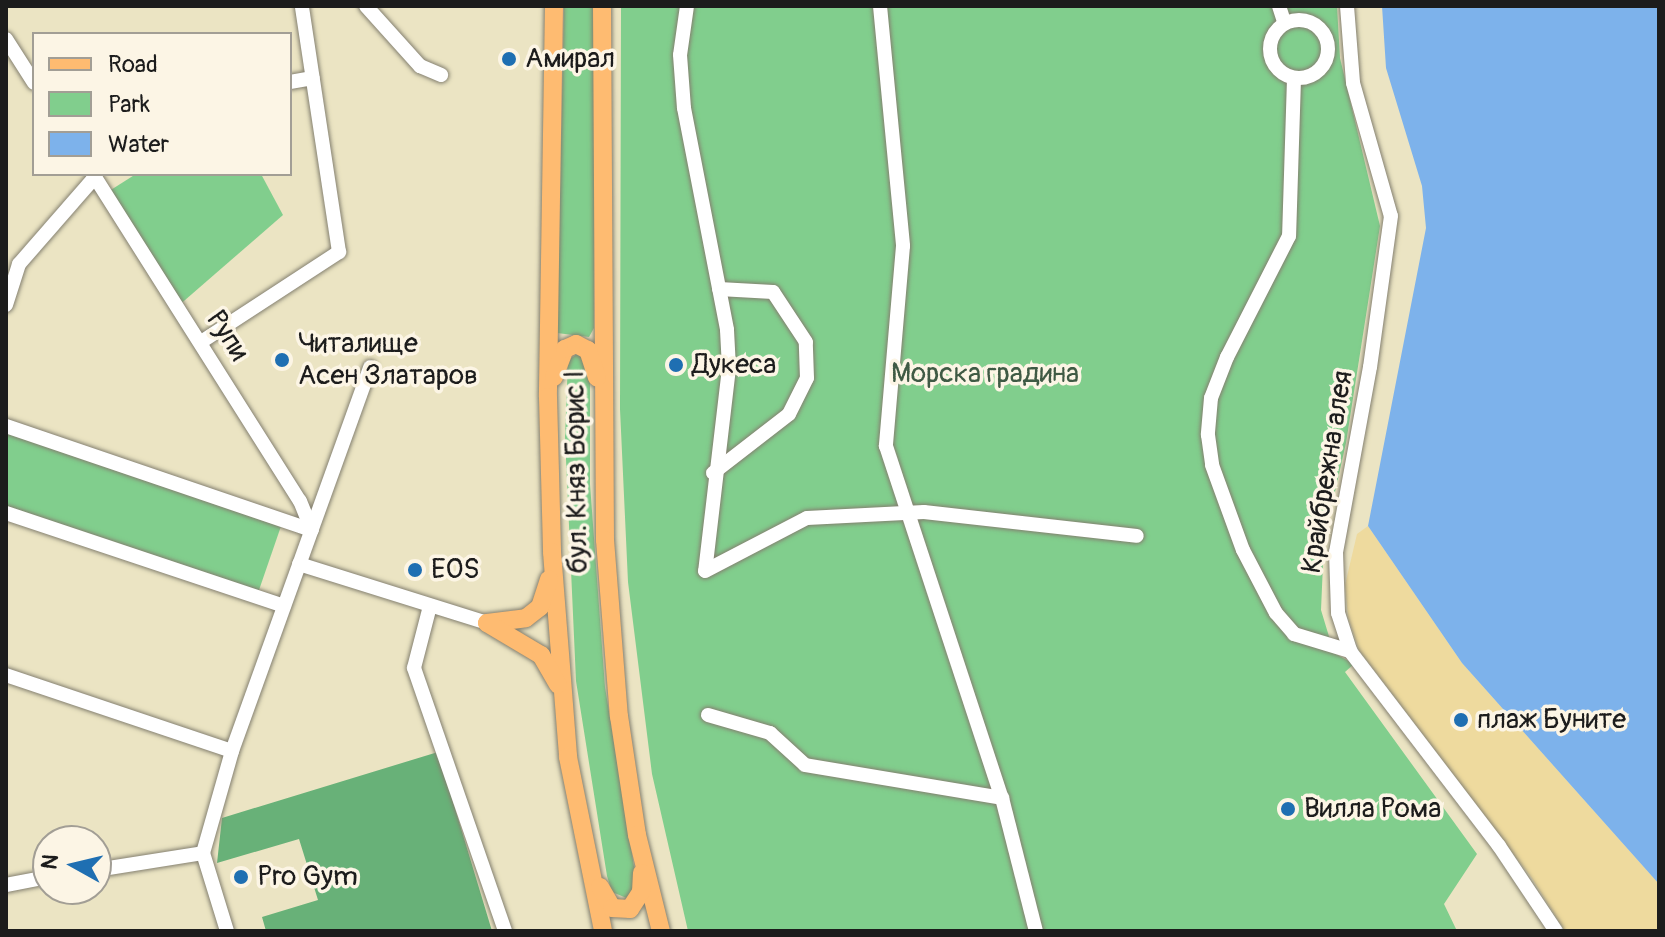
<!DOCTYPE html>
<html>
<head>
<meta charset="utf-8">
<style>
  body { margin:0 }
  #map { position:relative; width:1665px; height:937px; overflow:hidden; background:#ebe4c3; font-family:Pangolin,sans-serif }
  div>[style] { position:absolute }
  .green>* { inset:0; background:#81ce8d; transform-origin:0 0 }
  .forest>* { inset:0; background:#68b178 }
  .sand>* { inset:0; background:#eeda9e }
  .water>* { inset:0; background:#7db2eb }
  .roads { filter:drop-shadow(0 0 2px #848070) drop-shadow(0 0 2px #848070) }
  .minor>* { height:14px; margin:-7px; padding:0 7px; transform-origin:7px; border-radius:7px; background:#fff }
  .minor>.ring { margin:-7px; padding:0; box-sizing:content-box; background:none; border:14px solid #fff; border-radius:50% }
  .major>* { height:18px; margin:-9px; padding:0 9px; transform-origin:9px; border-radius:9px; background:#febb71 }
  .dots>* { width:22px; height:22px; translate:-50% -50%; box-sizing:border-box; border:4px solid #fcf5e5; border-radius:50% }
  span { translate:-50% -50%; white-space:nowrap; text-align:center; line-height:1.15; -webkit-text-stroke:7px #fcf5e5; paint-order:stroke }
  .poi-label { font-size:28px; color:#1c1c1c }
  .left { translate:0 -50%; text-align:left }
  .street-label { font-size:28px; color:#1c1c1c }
  .park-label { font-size:28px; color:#3f5a44 }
  .frame { position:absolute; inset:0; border:8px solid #1c1c1c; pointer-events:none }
  .legend { position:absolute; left:32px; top:32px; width:260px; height:144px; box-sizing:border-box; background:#fcf5e5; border:2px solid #a29e95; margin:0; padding:10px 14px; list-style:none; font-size:24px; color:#1c1c1c }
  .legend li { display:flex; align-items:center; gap:16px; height:40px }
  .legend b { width:40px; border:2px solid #a29e95 }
  .north { position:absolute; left:32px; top:825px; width:80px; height:80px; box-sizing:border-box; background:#fcf5e5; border:2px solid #a29e95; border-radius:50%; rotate:278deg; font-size:22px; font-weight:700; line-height:32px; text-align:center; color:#1c1c1c }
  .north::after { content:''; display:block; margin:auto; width:28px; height:36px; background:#1f6fb2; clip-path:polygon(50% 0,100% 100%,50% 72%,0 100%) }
</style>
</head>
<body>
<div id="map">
  <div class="green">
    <i style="clip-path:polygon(564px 6px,594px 6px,594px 328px,589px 337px,557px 333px)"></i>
    <i style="clip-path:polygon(621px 6px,1337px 6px,1340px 58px,1380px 226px,1346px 443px,1324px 541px,1321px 610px,1334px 653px,1354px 664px,1345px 672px,1477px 854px,1444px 904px,1457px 931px,688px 931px,652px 774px,628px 582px,620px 409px)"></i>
    <i style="clip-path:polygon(136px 174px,261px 174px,283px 215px,177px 307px,106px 193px)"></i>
    <i style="clip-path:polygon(579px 353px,590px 367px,590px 484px,605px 687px,637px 885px,629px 899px,612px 892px,607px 876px,576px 681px,565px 437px,568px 360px)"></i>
    <i style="left:6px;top:431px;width:291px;height:77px;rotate:19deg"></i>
  </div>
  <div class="forest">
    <i style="clip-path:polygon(438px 752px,492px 931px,266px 931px,262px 917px,318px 900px,299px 839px,217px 863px,222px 818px)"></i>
  </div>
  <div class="sand">
    <i style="clip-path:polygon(1368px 526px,1462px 663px,1659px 884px,1659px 931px,1565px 931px,1531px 877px,1359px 650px,1348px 617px,1345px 585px,1357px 534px)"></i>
  </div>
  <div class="water">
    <i style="clip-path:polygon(1382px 6px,1659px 6px,1659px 884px,1462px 663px,1368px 526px,1426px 228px,1422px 186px,1386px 68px)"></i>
  </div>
  <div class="roads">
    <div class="minor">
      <i style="left:366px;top:6px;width:81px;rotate:48deg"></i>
      <i style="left:420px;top:66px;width:23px;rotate:23deg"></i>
      <i style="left:687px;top:6px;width:49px;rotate:98.1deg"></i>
      <i style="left:680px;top:55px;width:53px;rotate:85.7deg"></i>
      <i style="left:684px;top:108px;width:226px;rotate:79deg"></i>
      <i style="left:727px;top:330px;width:38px;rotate:87deg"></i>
      <i style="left:729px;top:368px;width:204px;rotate:96.7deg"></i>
      <i style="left:705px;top:571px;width:115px;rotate:-27.5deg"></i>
      <i style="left:807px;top:518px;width:117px;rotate:-2.9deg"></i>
      <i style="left:924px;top:512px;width:214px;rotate:6.4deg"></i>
      <i style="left:880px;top:6px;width:241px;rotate:84.5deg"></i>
      <i style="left:903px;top:246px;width:201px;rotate:94.9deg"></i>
      <i style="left:886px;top:446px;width:371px;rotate:71.8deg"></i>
      <i style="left:1279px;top:6px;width:16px;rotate:72deg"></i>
      <i style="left:1347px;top:6px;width:77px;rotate:85.5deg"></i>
      <i style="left:1353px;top:83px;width:138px;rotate:74.1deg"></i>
      <i style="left:1391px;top:216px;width:152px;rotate:97.9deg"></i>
      <i style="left:1370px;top:367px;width:188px;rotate:100.4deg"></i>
      <i style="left:1336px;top:552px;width:61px;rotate:88.1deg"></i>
      <i style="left:1338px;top:613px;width:40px;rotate:72deg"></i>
      <i style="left:1350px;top:651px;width:245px;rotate:52.6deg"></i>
      <i style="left:1499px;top:846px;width:102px;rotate:56.2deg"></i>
      <i class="ring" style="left:1270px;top:20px;width:44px;height:44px"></i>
      <i style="left:6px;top:39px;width:52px;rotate:57.5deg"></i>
      <i style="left:1294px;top:79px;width:157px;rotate:91.8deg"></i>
      <i style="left:1289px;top:236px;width:136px;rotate:117.1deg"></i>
      <i style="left:1227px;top:357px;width:44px;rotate:111.3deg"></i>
      <i style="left:1211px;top:398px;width:37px;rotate:95deg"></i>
      <i style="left:1208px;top:435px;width:30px;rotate:82deg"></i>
      <i style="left:1212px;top:465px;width:90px;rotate:70deg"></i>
      <i style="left:1243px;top:550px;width:71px;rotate:62.4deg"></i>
      <i style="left:1276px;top:613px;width:28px;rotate:49deg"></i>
      <i style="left:1294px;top:634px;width:59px;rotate:16.9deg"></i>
      <i style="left:290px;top:82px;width:23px;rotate:-10deg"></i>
      <i style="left:93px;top:174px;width:387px;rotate:57.7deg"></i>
      <i style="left:300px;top:501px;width:31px;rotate:68deg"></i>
      <i style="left:6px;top:305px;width:43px;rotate:-72.4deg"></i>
      <i style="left:19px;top:264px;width:116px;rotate:-48.9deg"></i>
      <i style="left:201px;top:342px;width:165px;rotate:-33.1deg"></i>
      <i style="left:339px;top:252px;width:249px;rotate:-98.6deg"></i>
      <i style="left:6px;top:426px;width:323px;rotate:18.8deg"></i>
      <i style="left:713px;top:473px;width:96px;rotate:-37.8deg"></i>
      <i style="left:789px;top:414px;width:40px;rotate:-63.4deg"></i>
      <i style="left:807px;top:378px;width:36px;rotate:-92deg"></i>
      <i style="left:806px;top:342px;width:60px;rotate:-123.4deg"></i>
      <i style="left:773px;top:292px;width:54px;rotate:-176.8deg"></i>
      <i style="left:6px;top:513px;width:293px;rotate:18.5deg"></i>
      <i style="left:299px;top:564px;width:197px;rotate:17.4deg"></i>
      <i style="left:430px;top:606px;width:64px;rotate:104.5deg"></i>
      <i style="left:414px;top:668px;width:278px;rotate:70.9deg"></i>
      <i style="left:6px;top:675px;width:238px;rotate:18.6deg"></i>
      <i style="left:708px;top:715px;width:65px;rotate:16.2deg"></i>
      <i style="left:770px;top:733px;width:47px;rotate:42.4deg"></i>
      <i style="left:805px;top:765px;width:200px;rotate:9.5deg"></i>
      <i style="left:1002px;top:798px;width:137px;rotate:75.7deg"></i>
      <i style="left:96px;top:870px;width:108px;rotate:-9deg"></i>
      <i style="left:6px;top:885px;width:43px;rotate:-10.8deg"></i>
      <i style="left:227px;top:931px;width:82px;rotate:-107.1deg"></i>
      <i style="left:203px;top:853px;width:106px;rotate:-74.1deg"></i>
      <i style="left:232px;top:751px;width:408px;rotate:-70.2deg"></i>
    </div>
    <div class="major">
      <i style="left:554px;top:6px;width:391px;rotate:90.9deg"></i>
      <i style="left:548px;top:397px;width:155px;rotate:88.5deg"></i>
      <i style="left:552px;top:552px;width:206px;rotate:85.5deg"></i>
      <i style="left:568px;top:757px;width:177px;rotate:78.6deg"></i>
      <i style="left:602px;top:6px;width:534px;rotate:89.68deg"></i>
      <i style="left:605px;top:540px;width:177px;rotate:85.5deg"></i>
      <i style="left:619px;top:716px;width:120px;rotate:81.4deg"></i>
      <i style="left:637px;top:835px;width:99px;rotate:76deg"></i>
      <i style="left:554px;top:377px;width:30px;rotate:-69deg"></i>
      <i style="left:565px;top:349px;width:12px;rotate:-24deg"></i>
      <i style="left:576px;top:344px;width:13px;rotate:27deg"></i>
      <i style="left:588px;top:350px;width:29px;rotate:72deg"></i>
      <i style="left:487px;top:623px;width:39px;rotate:-7deg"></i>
      <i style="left:526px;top:618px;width:18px;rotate:-38deg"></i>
      <i style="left:540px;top:607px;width:29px;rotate:-72deg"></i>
      <i style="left:487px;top:623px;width:63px;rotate:30.7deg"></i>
      <i style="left:541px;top:655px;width:34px;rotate:60deg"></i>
      <i style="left:600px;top:887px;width:24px;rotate:60deg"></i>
      <i style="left:612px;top:908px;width:18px;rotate:3deg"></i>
      <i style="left:630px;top:909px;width:20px;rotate:-57deg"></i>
      <i style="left:641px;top:892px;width:19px;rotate:-87deg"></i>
    </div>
  </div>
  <div class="dots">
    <i style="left:509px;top:59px;background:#1f6fb2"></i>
    <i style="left:282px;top:360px;background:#1f6fb2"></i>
    <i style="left:676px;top:365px;background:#1f6fb2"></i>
    <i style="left:415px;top:570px;background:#1f6fb2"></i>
    <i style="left:1461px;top:720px;background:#1f6fb2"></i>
    <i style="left:1288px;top:809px;background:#1f6fb2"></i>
    <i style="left:241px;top:877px;background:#1f6fb2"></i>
  </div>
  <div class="poi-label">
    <span class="left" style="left:525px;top:59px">Амирал</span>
    <span class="left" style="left:298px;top:360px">Читалище<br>Асен Златаров</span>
    <span class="left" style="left:692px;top:365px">Дукеса</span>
    <span class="left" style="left:431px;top:570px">EOS</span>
    <span class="left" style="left:1477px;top:720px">плаж Буните</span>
    <span class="left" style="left:1304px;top:809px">Вилла Рома</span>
    <span class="left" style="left:257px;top:877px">Pro Gym</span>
  </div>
  <div class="street-label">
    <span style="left:227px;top:336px;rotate:57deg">Рупи</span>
    <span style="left:577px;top:472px;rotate:-91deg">бул. Княз Борис I</span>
    <span style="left:1328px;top:472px;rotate:-81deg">Крайбрежна алея</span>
  </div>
  <div class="park-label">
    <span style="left:985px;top:374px">Морска градина</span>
  </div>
  <div class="frame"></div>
  <ul class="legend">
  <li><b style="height:10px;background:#febb71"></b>Road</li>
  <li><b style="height:22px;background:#81ce8d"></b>Park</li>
  <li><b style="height:22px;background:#7db2eb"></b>Water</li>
  </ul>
  <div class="north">N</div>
</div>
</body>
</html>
